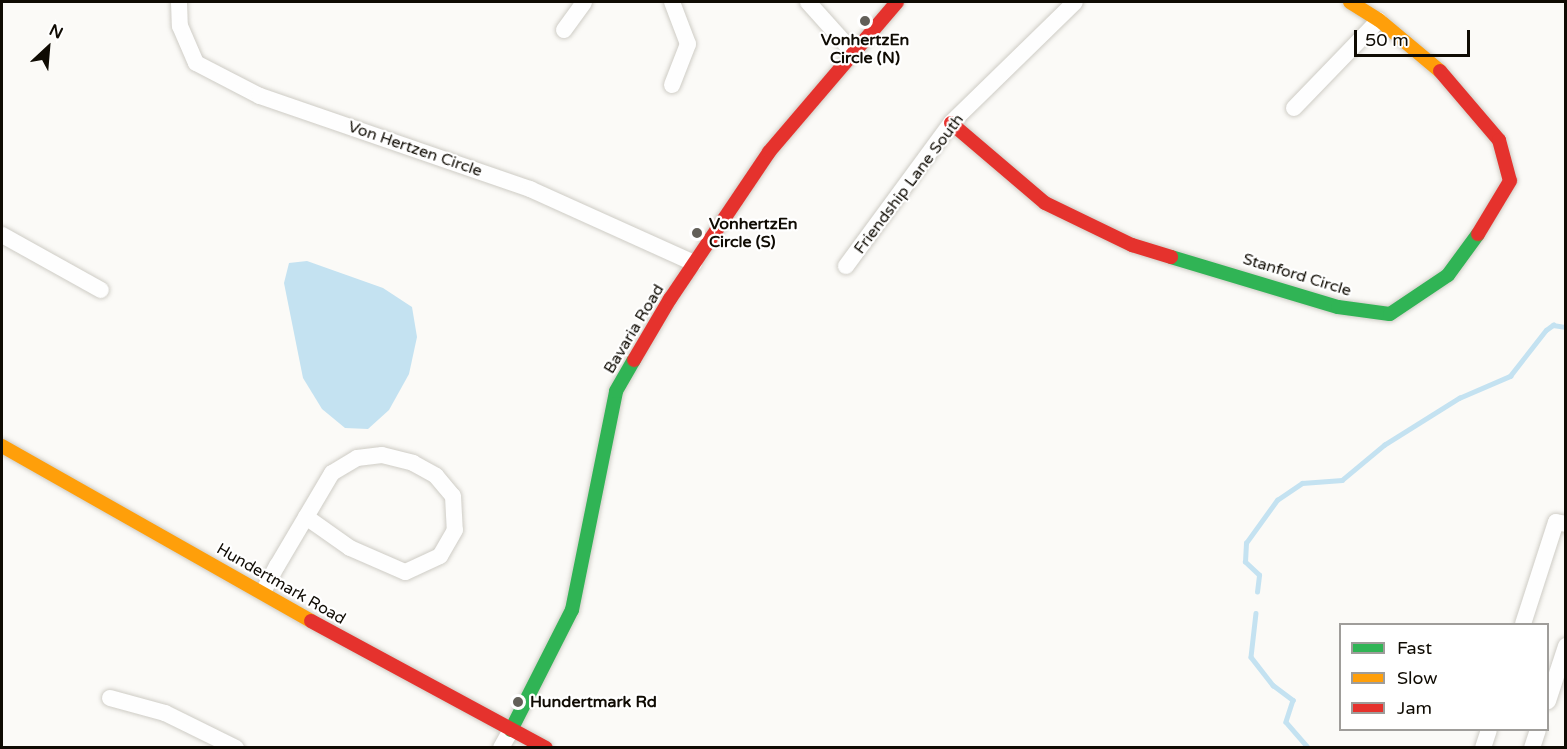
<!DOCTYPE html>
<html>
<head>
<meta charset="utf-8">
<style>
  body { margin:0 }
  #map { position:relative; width:1567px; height:749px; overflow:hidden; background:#fbfaf7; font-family:"Varela Round",sans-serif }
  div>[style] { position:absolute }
  .water>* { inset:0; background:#c4e2f1 }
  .stream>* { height:4.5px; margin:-2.25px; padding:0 2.25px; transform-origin:2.25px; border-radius:2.25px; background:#c4e2f1 }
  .roads { filter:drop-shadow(0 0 2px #ceccc5) drop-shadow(0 0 2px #ceccc5) }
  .street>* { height:16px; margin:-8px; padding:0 8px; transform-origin:8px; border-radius:8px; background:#fefefe }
  .fast>* { height:14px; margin:-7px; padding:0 7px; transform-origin:7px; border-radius:7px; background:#30b455 }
  .slow>* { height:14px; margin:-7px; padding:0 7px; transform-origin:7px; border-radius:7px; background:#ff9f0a }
  .jam>* { height:14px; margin:-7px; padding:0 7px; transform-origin:7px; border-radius:7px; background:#e5322d }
  .dots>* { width:16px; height:16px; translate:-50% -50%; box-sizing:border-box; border:3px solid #fff; border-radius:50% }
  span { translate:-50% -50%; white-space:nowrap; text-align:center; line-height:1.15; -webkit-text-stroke:4.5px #fff; paint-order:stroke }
  .poi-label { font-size:16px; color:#0f0b03; font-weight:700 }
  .left { translate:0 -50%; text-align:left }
  .street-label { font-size:16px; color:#0f0b03 }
  .frame { position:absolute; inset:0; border:3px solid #0f0b03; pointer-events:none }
  .legend { position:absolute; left:1339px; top:623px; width:210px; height:108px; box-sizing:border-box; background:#fff; border:2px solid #9f9d9a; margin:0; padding:8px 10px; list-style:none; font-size:18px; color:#0f0b03 }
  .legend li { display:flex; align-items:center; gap:12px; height:30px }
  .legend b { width:30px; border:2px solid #9f9d9a }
  .north { position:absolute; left:18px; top:18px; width:60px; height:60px; -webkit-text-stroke:4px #fff; paint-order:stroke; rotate:26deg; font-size:16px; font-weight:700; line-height:24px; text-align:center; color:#0f0b03 }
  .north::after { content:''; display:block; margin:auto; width:21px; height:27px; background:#0f0b03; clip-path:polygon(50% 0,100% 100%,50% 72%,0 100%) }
  .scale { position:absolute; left:1354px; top:30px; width:116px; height:27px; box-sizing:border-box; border:3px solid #0f0b03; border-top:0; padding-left:8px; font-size:18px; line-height:21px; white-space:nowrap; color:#0f0b03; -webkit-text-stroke:4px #fff; paint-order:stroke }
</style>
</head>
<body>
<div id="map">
  <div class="water">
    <i style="clip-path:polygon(307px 261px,383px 288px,412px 307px,417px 337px,409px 374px,389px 410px,368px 429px,345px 428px,322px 409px,303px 378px,284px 283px,289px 263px)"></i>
  </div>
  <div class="stream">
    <i style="left:1257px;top:592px;width:17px;rotate:-83deg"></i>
    <i style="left:1259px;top:575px;width:19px;rotate:-137deg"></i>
    <i style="left:1245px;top:562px;width:19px;rotate:-87deg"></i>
    <i style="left:1246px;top:543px;width:53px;rotate:-54.2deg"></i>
    <i style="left:1277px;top:500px;width:30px;rotate:-34deg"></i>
    <i style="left:1302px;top:483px;width:40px;rotate:-4.3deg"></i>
    <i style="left:1342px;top:480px;width:55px;rotate:-39.8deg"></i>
    <i style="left:1384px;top:445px;width:89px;rotate:-32.1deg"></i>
    <i style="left:1459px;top:398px;width:56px;rotate:-23.3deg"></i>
    <i style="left:1510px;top:376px;width:58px;rotate:-52deg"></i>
    <i style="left:1546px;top:330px;width:9px;rotate:-36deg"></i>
    <i style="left:1553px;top:325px;width:13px;rotate:9deg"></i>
    <i style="left:1256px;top:613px;width:44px;rotate:96.5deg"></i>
    <i style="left:1251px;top:657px;width:36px;rotate:52deg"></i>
    <i style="left:1273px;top:685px;width:25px;rotate:37deg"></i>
    <i style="left:1293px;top:700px;width:23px;rotate:108deg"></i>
    <i style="left:1286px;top:722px;width:35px;rotate:49deg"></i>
  </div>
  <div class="roads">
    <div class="street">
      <i style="left:179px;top:2px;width:24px;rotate:88deg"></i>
      <i style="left:180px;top:26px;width:40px;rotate:66.6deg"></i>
      <i style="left:196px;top:63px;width:72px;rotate:27.3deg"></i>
      <i style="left:260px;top:96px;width:286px;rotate:19deg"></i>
      <i style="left:530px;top:189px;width:180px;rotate:24.3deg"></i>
      <i style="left:672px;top:2px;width:45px;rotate:69.1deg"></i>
      <i style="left:688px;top:44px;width:44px;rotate:111.3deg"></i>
      <i style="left:808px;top:2px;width:66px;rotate:48.1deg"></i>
      <i style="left:564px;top:30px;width:34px;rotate:-54deg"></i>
      <i style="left:1294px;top:108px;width:122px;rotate:-46deg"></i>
      <i style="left:2px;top:235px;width:113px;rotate:29.1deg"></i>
      <i style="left:846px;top:266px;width:177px;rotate:-53.7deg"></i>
      <i style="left:951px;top:123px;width:173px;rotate:-44.3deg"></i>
      <i style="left:263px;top:592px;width:30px;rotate:-62deg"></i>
      <i style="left:277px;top:566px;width:108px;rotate:-59.4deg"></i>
      <i style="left:332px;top:473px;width:29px;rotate:-31deg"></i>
      <i style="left:357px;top:458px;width:25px;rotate:-7deg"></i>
      <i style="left:382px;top:455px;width:32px;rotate:14deg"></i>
      <i style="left:413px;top:463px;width:26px;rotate:29deg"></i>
      <i style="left:436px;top:476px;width:26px;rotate:50deg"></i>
      <i style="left:453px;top:496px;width:34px;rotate:87deg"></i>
      <i style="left:455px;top:530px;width:30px;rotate:120deg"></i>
      <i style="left:440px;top:556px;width:38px;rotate:155deg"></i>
      <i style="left:405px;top:572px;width:60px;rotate:-156.4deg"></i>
      <i style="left:350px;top:548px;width:54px;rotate:-144.8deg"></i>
      <i style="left:1523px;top:624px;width:107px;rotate:-72.1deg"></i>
      <i style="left:1556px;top:522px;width:10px;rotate:11deg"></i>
      <i style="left:110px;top:698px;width:57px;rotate:15.3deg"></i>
      <i style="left:165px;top:713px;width:79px;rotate:26.2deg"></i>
      <i style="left:1548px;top:701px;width:58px;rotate:-71.9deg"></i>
      <i style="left:501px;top:748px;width:21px;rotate:-61deg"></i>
      <i style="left:1483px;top:748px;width:19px;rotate:-72deg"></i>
      <i style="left:1532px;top:748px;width:19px;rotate:-72deg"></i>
    </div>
    <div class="fast">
      <i style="left:1171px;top:257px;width:174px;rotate:16.7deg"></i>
      <i style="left:1338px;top:307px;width:52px;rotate:7.7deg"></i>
      <i style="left:1390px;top:314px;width:70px;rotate:-33.9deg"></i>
      <i style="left:1448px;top:275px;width:51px;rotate:-53.8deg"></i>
      <i style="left:511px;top:730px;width:135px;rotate:-63.1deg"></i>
      <i style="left:572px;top:610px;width:223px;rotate:-78.6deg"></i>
      <i style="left:616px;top:391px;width:36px;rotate:-60deg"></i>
    </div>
    <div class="slow">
      <i style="left:1350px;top:2px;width:34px;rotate:32deg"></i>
      <i style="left:1379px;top:20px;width:80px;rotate:39.9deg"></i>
      <i style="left:2px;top:446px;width:355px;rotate:29.5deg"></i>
    </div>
    <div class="jam">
      <i style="left:1440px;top:71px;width:91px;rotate:49.5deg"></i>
      <i style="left:1499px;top:140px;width:42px;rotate:75deg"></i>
      <i style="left:1510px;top:181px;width:62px;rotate:121.1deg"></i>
      <i style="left:951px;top:123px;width:123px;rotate:40.4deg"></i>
      <i style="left:1045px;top:203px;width:97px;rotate:25.8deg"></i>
      <i style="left:1132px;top:245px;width:41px;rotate:17.1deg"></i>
      <i style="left:634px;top:360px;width:71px;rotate:-59.5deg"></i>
      <i style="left:670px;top:299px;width:177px;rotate:-56deg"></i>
      <i style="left:769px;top:152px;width:197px;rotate:-49.5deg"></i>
      <i style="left:311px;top:621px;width:267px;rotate:28.4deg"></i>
    </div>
  </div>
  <div class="dots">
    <i style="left:865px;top:21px;background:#625f58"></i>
    <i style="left:697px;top:233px;background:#625f58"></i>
    <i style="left:518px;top:702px;background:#625f58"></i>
  </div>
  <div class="poi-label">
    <span style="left:865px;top:49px">VonhertzEn<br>Circle (N)</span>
    <span class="left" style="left:709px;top:233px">VonhertzEn<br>Circle (S)</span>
    <span class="left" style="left:530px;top:702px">Hundertmark Rd</span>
  </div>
  <div class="street-label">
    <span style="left:415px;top:149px;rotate:19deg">Von Hertzen Circle</span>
    <span style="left:909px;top:184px;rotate:-53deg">Friendship Lane South</span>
    <span style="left:1297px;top:275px;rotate:17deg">Stanford Circle</span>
    <span style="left:634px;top:329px;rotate:-59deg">Bavaria Road</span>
    <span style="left:281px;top:584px;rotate:30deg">Hundertmark Road</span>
  </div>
  <div class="frame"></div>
  <ul class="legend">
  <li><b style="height:8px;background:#30b455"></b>Fast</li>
  <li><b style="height:8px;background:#ff9f0a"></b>Slow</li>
  <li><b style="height:8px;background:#e5322d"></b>Jam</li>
  </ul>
  <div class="north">N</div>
  <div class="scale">50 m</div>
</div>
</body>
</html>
